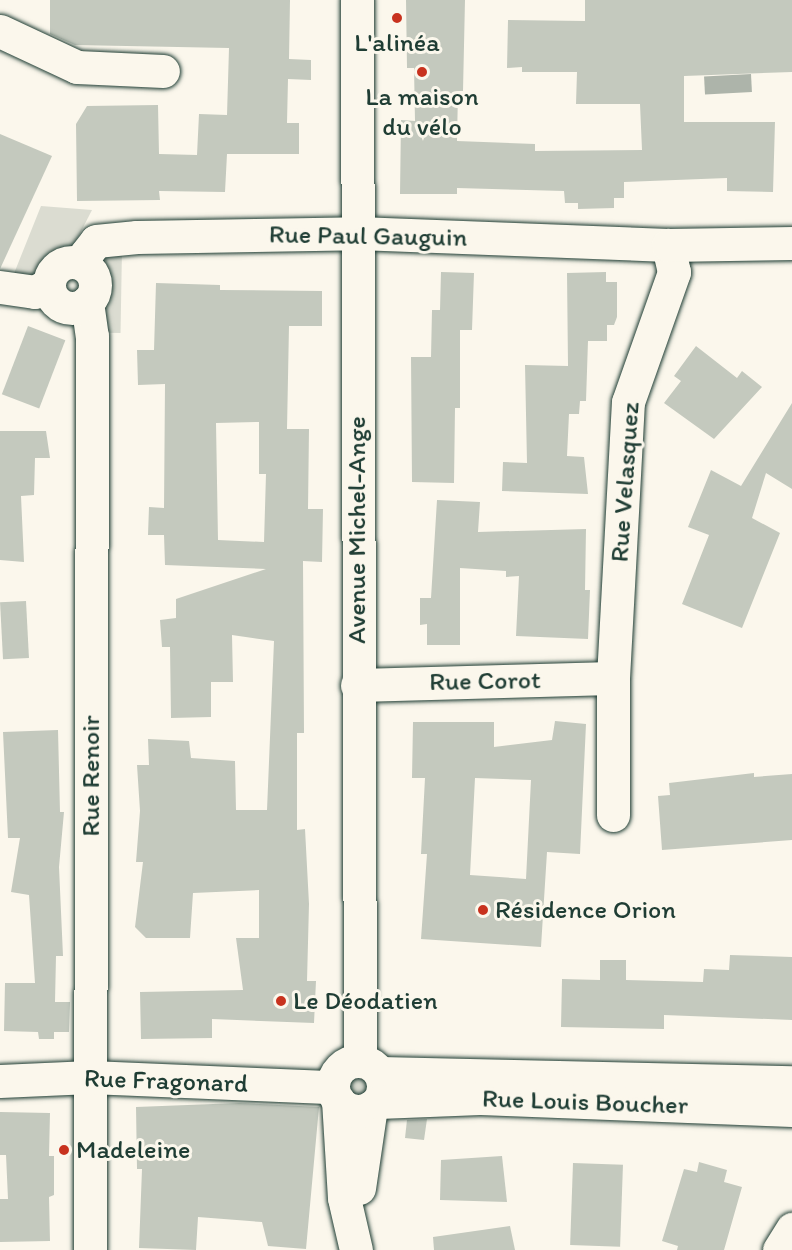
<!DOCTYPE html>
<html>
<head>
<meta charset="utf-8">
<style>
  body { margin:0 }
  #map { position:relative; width:792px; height:1250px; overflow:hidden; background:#fbf7ec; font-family:Itim,sans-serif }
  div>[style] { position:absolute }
  .green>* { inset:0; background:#dbdcd1; transform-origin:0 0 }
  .water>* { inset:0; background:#adb4aa; transform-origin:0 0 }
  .building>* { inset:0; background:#c4c9be; transform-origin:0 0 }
  .roads { filter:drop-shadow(0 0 2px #1f3d34) drop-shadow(0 0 2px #1f3d34) }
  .minor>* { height:33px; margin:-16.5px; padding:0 16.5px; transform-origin:16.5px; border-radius:16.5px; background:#fbf7ec }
  .minor>.ring { margin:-16.5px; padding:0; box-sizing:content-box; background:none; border:33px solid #fbf7ec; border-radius:50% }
  .major>* { height:33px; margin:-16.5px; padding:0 16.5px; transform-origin:16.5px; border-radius:16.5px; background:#fbf7ec }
  .major>.ring { margin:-16.5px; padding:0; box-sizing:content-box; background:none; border:33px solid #fbf7ec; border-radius:50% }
  .dots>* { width:16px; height:16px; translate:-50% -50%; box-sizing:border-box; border:3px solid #fbf7ec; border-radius:50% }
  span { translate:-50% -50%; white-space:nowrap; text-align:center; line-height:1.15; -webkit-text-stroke:6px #fbf7ec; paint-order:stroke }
  .poi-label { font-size:26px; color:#1f3d34 }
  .left { translate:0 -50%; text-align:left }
  .street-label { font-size:26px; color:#1f3d34 }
</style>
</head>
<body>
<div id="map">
  <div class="green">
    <i style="clip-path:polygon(41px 206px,92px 210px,71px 251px,32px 276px,13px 276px)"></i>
    <i style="left:122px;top:249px;width:84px;height:16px;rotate:91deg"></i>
    <i style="clip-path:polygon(357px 1066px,378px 1087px,355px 1104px,350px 1102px,342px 1076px)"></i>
  </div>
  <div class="water">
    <i style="left:751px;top:74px;width:18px;height:47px;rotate:87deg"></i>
  </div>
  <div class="building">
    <i style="clip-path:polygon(50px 0,290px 0,289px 59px,311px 60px,311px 80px,288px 79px,287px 123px,299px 123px,299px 154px,227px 154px,225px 192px,159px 191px,160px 200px,77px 201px,76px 124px,87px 106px,158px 105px,159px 154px,197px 155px,199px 114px,227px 115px,229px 48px,75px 45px,50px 34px)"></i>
    <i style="clip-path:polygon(406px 0,465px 0,463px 91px,458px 91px,457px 141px,535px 144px,535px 151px,642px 150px,640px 104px,576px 104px,577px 72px,522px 72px,522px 67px,507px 68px,508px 20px,585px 21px,585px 0,792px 0,792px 72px,684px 76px,684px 122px,775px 122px,773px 192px,727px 191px,727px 178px,624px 182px,624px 198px,614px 198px,614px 208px,578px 209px,578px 203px,565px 203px,564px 191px,457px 188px,457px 194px,400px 194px,401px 120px,415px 121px,414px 68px,407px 68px)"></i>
    <i style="clip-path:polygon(0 134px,52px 156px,0 269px)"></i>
    <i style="clip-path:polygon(441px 272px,474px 273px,472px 330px,460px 330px,460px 408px,455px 408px,454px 483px,412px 482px,411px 357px,431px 357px,432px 310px,440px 310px)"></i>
    <i style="clip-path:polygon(606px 272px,606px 282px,617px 282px,617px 317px,614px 325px,607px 325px,607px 341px,588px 341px,586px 401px,580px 401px,579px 414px,569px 414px,567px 456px,584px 457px,588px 494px,502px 491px,503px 462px,527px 463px,525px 365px,568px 366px,567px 273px)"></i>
    <i style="clip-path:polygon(evenodd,156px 283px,220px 285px,220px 290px,322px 291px,322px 326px,289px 326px,287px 429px,309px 429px,308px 509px,323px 509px,322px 562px,303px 561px,304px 733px,297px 733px,297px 830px,305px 829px,309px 904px,307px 981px,316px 981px,314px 1023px,212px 1019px,212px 1038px,141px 1039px,140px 992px,243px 990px,236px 938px,259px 938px,259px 890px,193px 893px,190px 938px,146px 938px,135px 927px,143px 862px,136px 862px,140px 811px,137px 765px,149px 765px,148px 739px,189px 741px,191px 758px,235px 761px,236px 810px,267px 810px,274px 641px,232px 635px,233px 682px,211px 682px,211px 717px,171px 718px,170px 647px,162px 647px,160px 620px,176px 618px,176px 599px,266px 569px,165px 565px,164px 535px,148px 535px,149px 507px,164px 508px,165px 384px,138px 385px,137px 350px,154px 350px,156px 283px,259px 422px,259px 474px,266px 474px,264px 542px,218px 540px,216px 423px,259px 422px)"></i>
    <i style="left:28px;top:326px;width:40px;height:73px;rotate:21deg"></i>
    <i style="clip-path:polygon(696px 346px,737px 378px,742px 371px,762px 387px,714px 439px,664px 403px,681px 381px,674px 376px)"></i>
    <i style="clip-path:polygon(792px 403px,792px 489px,766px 473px,752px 518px,780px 533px,742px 628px,682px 604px,709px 535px,688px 527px,711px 470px,741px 486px)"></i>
    <i style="clip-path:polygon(0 431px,46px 431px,50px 458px,35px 458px,34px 495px,21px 496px,24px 562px,0 560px)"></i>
    <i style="clip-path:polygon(437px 500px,480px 502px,478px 532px,586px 529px,585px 590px,590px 590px,588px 639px,516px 636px,519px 576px,506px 577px,506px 571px,460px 568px,460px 645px,427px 645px,427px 624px,420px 625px,420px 598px,431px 598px)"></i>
    <i style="left:26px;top:601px;width:57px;height:26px;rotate:87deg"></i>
    <i style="clip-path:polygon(evenodd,555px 721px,586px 724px,580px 854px,547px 852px,541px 947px,421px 939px,427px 854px,421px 854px,425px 778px,412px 778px,413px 722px,494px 722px,494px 747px,552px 740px,555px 721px,475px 778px,531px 780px,526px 879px,470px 875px,475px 778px)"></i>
    <i style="clip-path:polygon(58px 730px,60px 812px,64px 812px,59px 867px,63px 956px,56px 956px,55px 1002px,70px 1002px,69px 1032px,54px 1032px,54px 1039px,39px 1039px,38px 1032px,4px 1031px,5px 983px,35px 983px,29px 895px,11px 892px,20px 838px,8px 838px,3px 732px)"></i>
    <i style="clip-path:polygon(754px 773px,754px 777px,792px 774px,792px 840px,662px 850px,658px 796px,670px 795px,669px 783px)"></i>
    <i style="clip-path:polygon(730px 955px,792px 957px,792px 1020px,664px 1015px,664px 1029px,561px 1027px,562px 979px,600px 980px,600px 960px,626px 960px,626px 980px,703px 982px,704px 969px,729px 970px)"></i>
    <i style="clip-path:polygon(239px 1103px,319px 1107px,306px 1249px,268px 1246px,262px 1222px,198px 1217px,196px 1250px,139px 1248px,142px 1169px,137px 1169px,136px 1107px)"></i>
    <i style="clip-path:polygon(0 1112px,50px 1113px,49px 1156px,54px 1156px,54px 1195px,49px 1197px,50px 1241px,0 1242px,0 1199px,8px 1199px,6px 1155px,0 1155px)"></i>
    <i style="clip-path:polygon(427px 1119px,424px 1140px,405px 1138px,407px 1120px)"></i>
    <i style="clip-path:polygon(502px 1156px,507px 1202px,440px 1200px,441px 1160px)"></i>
    <i style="clip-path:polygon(699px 1162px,727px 1170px,724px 1182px,742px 1187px,724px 1250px,677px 1250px,678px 1246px,662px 1241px,684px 1169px,697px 1172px)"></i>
    <i style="left:573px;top:1163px;width:50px;height:82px;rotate:2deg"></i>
    <i style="clip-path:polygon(510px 1226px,515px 1250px,434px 1250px,433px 1237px)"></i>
  </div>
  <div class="roads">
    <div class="minor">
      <i style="left:0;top:31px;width:85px;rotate:25.1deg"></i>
      <i style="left:77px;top:67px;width:86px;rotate:2.7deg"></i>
      <i class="ring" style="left:49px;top:262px;width:13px;height:13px"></i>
      <i style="left:84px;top:265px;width:11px;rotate:-80deg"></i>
      <i style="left:86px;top:254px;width:16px;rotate:-52deg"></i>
      <i style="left:96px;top:241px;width:41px;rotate:-5.6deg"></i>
      <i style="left:137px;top:237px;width:221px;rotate:-1deg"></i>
      <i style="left:358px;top:233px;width:310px;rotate:2.2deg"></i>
      <i style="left:0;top:287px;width:35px;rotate:8deg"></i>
      <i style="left:35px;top:292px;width:16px;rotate:-30deg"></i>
      <i style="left:87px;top:302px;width:34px;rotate:82deg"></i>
      <i style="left:92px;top:336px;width:914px;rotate:90.13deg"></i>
      <i style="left:357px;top:685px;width:256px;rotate:-1.6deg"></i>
      <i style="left:613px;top:815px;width:137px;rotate:-90deg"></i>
      <i style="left:613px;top:678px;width:276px;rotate:-86.9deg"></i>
      <i style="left:628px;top:402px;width:138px;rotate:-70.5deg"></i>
      <i style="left:674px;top:272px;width:28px;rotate:-103deg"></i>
      <i style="left:668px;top:245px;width:124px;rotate:-0.9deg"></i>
      <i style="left:0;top:1081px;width:90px;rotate:-2.5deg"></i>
      <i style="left:90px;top:1077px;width:243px;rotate:2.4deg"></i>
      <i style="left:338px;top:1100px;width:98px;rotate:86.5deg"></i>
      <i style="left:344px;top:1198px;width:53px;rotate:77deg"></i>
      <i style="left:359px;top:1188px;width:82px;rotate:-81.6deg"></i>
      <i style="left:779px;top:1250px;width:25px;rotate:-58deg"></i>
    </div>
    <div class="major">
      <i style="left:357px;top:0;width:1060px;rotate:89.84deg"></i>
      <i class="ring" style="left:333px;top:1061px;width:17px;height:17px"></i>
      <i style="left:380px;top:1073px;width:412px;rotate:1.3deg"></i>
      <i style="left:378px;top:1102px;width:102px;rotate:-2.2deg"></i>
      <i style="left:480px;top:1098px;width:312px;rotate:2.2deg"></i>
    </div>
  </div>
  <div class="dots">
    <i style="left:397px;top:18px;background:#c8321e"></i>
    <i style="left:422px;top:72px;background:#c8321e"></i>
    <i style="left:483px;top:910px;background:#c8321e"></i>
    <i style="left:281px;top:1001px;background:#c8321e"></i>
    <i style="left:64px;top:1150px;background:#c8321e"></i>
  </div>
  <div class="poi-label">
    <span style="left:397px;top:43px">L'alinéa</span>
    <span style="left:422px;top:112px">La maison<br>du vélo</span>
    <span class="left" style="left:495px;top:910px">Résidence Orion</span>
    <span class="left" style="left:293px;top:1001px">Le Déodatien</span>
    <span class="left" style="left:76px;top:1150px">Madeleine</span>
  </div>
  <div class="street-label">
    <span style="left:368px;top:236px;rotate:1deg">Rue Paul Gauguin</span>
    <span style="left:625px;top:482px;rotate:-86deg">Rue Velasquez</span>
    <span style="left:357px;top:530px;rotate:-90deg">Avenue Michel-Ange</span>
    <span style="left:485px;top:681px;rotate:-1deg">Rue Corot</span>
    <span style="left:91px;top:776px;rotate:-90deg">Rue Renoir</span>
    <span style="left:166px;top:1081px;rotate:2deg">Rue Fragonard</span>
    <span style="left:585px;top:1102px;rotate:2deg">Rue Louis Boucher</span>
  </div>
</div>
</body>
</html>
